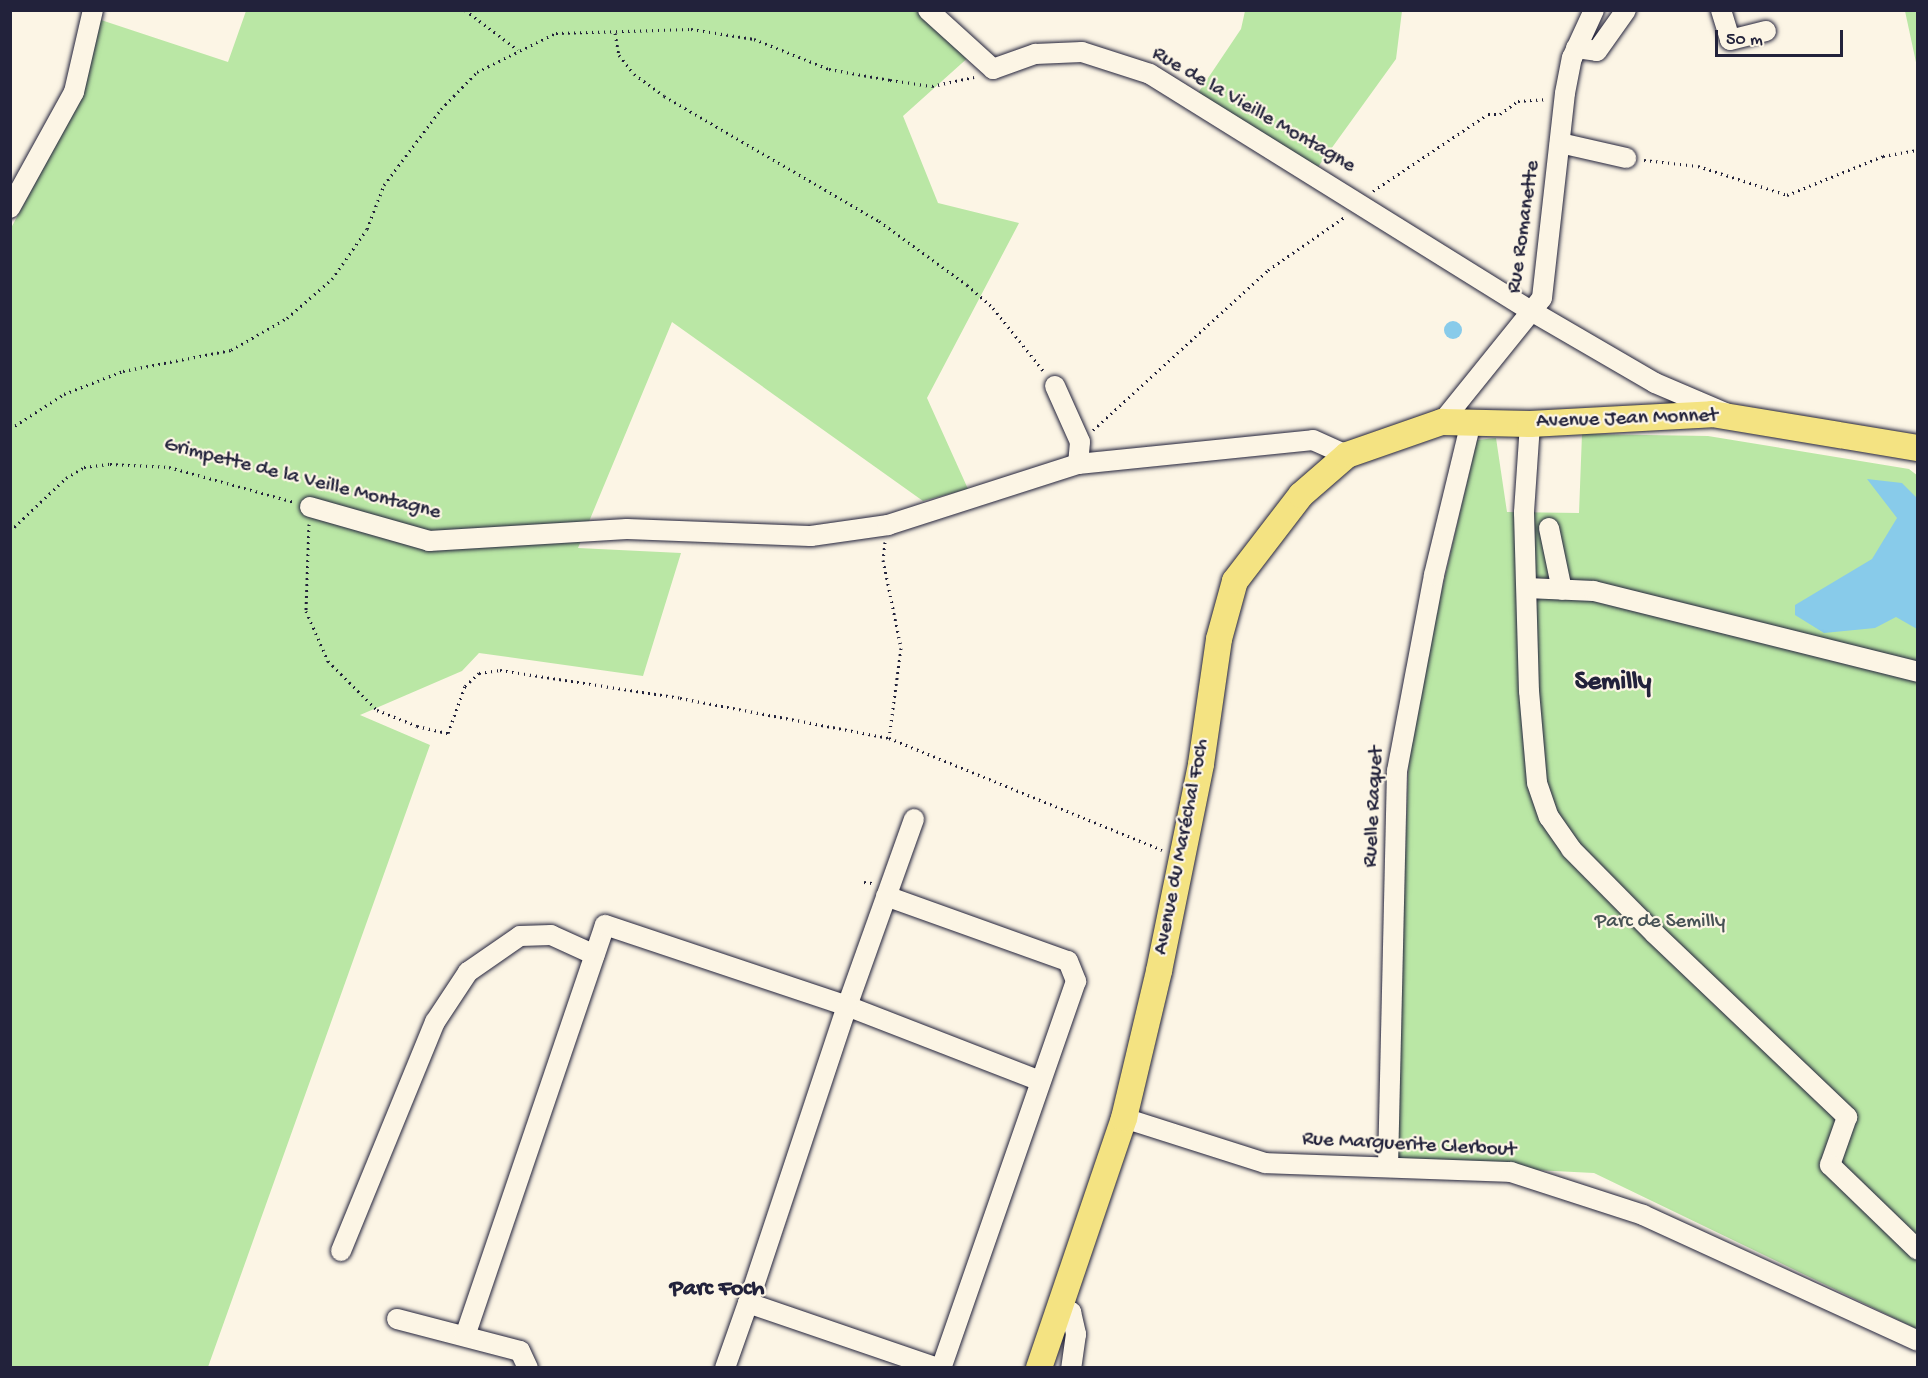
<!DOCTYPE html>
<html>
<head>
<meta charset="utf-8">
<style>
  body { margin:0 }
  #map { position:relative; width:1928px; height:1378px; overflow:hidden; background:#fcf5e5; font-family:"Gochi Hand",sans-serif }
  div>[style] { position:absolute }
  .green>* { inset:0; background:#bae7a5 }
  .water>* { inset:0; background:#88cbea }
  .round { border-radius:50% }
  .path>* { height:3px; margin-top:-1.5px; transform-origin:0; background:repeating-linear-gradient(90deg,#22223b 0 1.5px,transparent 0 6px) }
  .roads { filter:drop-shadow(0 0 2px #22223b) drop-shadow(0 0 2px #22223b) }
  .minor>* { height:20px; margin:-10px; padding:0 10px; transform-origin:10px; border-radius:10px; background:#fcf5e5 }
  .major>* { height:26px; margin:-13px; padding:0 13px; transform-origin:13px; border-radius:13px; background:#f4e382 }
  span { translate:-50% -50%; white-space:nowrap; text-align:center; line-height:1.15; -webkit-text-stroke:4.5px #fcf5e5; paint-order:stroke }
  .street-label { font-size:21px; color:#22223b }
  .park-label { font-size:21px; color:#485356 }
  .quarter-label { font-size:24px; color:#22223b; font-weight:700 }
  .district-label { font-size:27px; color:#22223b; font-weight:700 }
  .frame { position:absolute; inset:0; border:12px solid #22223b; pointer-events:none }
  .scale { position:absolute; left:1715px; top:30px; width:128px; height:27px; box-sizing:border-box; border:3px solid #22223b; border-top:0; padding-left:8px; font-size:18px; line-height:21px; white-space:nowrap; color:#22223b; -webkit-text-stroke:4px #fcf5e5; paint-order:stroke }
</style>
</head>
<body>
<div id="map">
  <div class="green">
    <i style="clip-path:polygon(246px 11px,917px 11px,971px 55px,903px 116px,938px 203px,1019px 223px,927px 398px,968px 489px,923px 501px,672px 322px,578px 548px,681px 553px,643px 676px,479px 653px,462px 671px,360px 715px,430px 745px,208px 1367px,11px 1368px,11px 228px,83px 94px,98px 19px,228px 62px)"></i>
    <i style="clip-path:polygon(1245px 11px,1402px 11px,1396px 59px,1318px 167px,1198px 93px,1241px 29px)"></i>
    <i style="clip-path:polygon(1905px 11px,1917px 11px,1917px 67px)"></i>
    <i style="clip-path:polygon(1582px 434px,1708px 436px,1909px 469px,1918px 476px,1917px 1329px,1594px 1173px,1400px 1163px,1394px 1153px,1410px 726px,1477px 440px,1496px 438px,1507px 512px,1579px 513px)"></i>
  </div>
  <div class="water">
    <i class="round" style="left:1444px;top:321px;width:18px;height:18px"></i>
    <i style="clip-path:polygon(1867px 479px,1902px 483px,1917px 498px,1917px 629px,1896px 617px,1875px 628px,1824px 633px,1795px 615px,1795px 605px,1872px 559px,1897px 518px)"></i>
  </div>
  <div class="path">
    <i style="left:465px;top:10px;width:66px;rotate:37deg"></i>
    <i style="left:615px;top:33px;width:22px;rotate:80deg"></i>
    <i style="left:619px;top:55px;width:24px;rotate:52deg"></i>
    <i style="left:634px;top:74px;width:37px;rotate:36deg"></i>
    <i style="left:664px;top:96px;width:249px;rotate:30.2deg"></i>
    <i style="left:879px;top:221px;width:109px;rotate:36deg"></i>
    <i style="left:967px;top:285px;width:35px;rotate:41deg"></i>
    <i style="left:993px;top:308px;width:83px;rotate:51.3deg"></i>
    <i style="left:1644px;top:160px;width:54px;rotate:6.3deg"></i>
    <i style="left:1698px;top:166px;width:94px;rotate:18deg"></i>
    <i style="left:1787px;top:195px;width:104px;rotate:-22.1deg"></i>
    <i style="left:1883px;top:156px;width:36px;rotate:-10deg"></i>
    <i style="left:1373px;top:191px;width:138px;rotate:-33.8deg"></i>
    <i style="left:1488px;top:114px;width:12px"></i>
    <i style="left:1500px;top:114px;width:22px;rotate:-36deg"></i>
    <i style="left:1518px;top:101px;width:30px;rotate:-4deg"></i>
    <i style="left:10px;top:429px;width:64px;rotate:-32.9deg"></i>
    <i style="left:64px;top:394px;width:63px;rotate:-21.3deg"></i>
    <i style="left:123px;top:371px;width:110px;rotate:-11deg"></i>
    <i style="left:231px;top:350px;width:64px;rotate:-29.7deg"></i>
    <i style="left:287px;top:318px;width:60px;rotate:-40.9deg"></i>
    <i style="left:332px;top:279px;width:61px;rotate:-55deg"></i>
    <i style="left:367px;top:229px;width:47px;rotate:-68.9deg"></i>
    <i style="left:384px;top:185px;width:95px;rotate:-53.1deg"></i>
    <i style="left:441px;top:109px;width:52px;rotate:-45.8deg"></i>
    <i style="left:477px;top:72px;width:88px;rotate:-26.3deg"></i>
    <i style="left:556px;top:33px;width:135px;rotate:-1.7deg"></i>
    <i style="left:691px;top:29px;width:64px;rotate:9deg"></i>
    <i style="left:754px;top:39px;width:81px;rotate:21.8deg"></i>
    <i style="left:829px;top:69px;width:62px;rotate:10.2deg"></i>
    <i style="left:890px;top:80px;width:42px;rotate:8.1deg"></i>
    <i style="left:932px;top:86px;width:43px;rotate:-12.1deg"></i>
    <i style="left:1093px;top:430px;width:237px;rotate:-42.4deg"></i>
    <i style="left:1268px;top:270px;width:95px;rotate:-34.7deg"></i>
    <i style="left:309px;top:524px;width:87px;rotate:92deg"></i>
    <i style="left:306px;top:611px;width:55px;rotate:66.3deg"></i>
    <i style="left:328px;top:661px;width:69px;rotate:45deg"></i>
    <i style="left:377px;top:710px;width:43px;rotate:21.8deg"></i>
    <i style="left:417px;top:726px;width:32px;rotate:13deg"></i>
    <i style="left:448px;top:733px;width:50px;rotate:-70.1deg"></i>
    <i style="left:465px;top:686px;width:19px;rotate:-43deg"></i>
    <i style="left:479px;top:673px;width:21px;rotate:-8deg"></i>
    <i style="left:500px;top:670px;width:182px;rotate:8.8deg"></i>
    <i style="left:680px;top:698px;width:213px;rotate:10.8deg"></i>
    <i style="left:889px;top:738px;width:295px;rotate:22.3deg"></i>
    <i style="left:10px;top:531px;width:77px;rotate:-43.4deg"></i>
    <i style="left:66px;top:478px;width:21px;rotate:-31deg"></i>
    <i style="left:84px;top:467px;width:26px;rotate:-7deg"></i>
    <i style="left:110px;top:464px;width:59px;rotate:2.9deg"></i>
    <i style="left:169px;top:467px;width:130px;rotate:15.6deg"></i>
    <i style="left:885px;top:542px;width:18px;rotate:96deg"></i>
    <i style="left:883px;top:560px;width:90px;rotate:78.4deg"></i>
    <i style="left:901px;top:648px;width:91px;rotate:97.6deg"></i>
    <i style="left:864px;top:882px;width:8px;rotate:7deg"></i>
  </div>
  <div class="roads">
    <div class="minor">
      <i style="left:928px;top:10px;width:88px;rotate:42.2deg"></i>
      <i style="left:993px;top:69px;width:45px;rotate:-19.7deg"></i>
      <i style="left:1035px;top:54px;width:47px;rotate:-2.4deg"></i>
      <i style="left:1082px;top:52px;width:71px;rotate:17.9deg"></i>
      <i style="left:1150px;top:74px;width:451px;rotate:31.9deg"></i>
      <i style="left:1533px;top:312px;width:141px;rotate:30.2deg"></i>
      <i style="left:1655px;top:383px;width:82px;rotate:23.1deg"></i>
      <i style="left:1721px;top:10px;width:31px;rotate:73deg"></i>
      <i style="left:1730px;top:40px;width:37px;rotate:-14deg"></i>
      <i style="left:1576px;top:48px;width:21px;rotate:8deg"></i>
      <i style="left:1597px;top:51px;width:50px;rotate:-54.7deg"></i>
      <i style="left:1560px;top:143px;width:68px;rotate:12.8deg"></i>
      <i style="left:10px;top:208px;width:132px;rotate:-61.1deg"></i>
      <i style="left:74px;top:92px;width:84px;rotate:-77deg"></i>
      <i style="left:1055px;top:386px;width:61px;rotate:65.9deg"></i>
      <i style="left:1080px;top:442px;width:22px;rotate:95deg"></i>
      <i style="left:1442px;top:422px;width:159px;rotate:-51.1deg"></i>
      <i style="left:1542px;top:298px;width:206px;rotate:-83.6deg"></i>
      <i style="left:1565px;top:93px;width:36px;rotate:-79deg"></i>
      <i style="left:1572px;top:58px;width:53px;rotate:-65.4deg"></i>
      <i style="left:1530px;top:424px;width:89px;rotate:93.9deg"></i>
      <i style="left:1524px;top:513px;width:178px;rotate:88.4deg"></i>
      <i style="left:1529px;top:691px;width:92px;rotate:85deg"></i>
      <i style="left:1537px;top:783px;width:36px;rotate:71deg"></i>
      <i style="left:1549px;top:817px;width:39px;rotate:55deg"></i>
      <i style="left:1571px;top:849px;width:118px;rotate:45.3deg"></i>
      <i style="left:1654px;top:933px;width:267px;rotate:43.6deg"></i>
      <i style="left:1847px;top:1117px;width:51px;rotate:109.5deg"></i>
      <i style="left:1830px;top:1165px;width:122px;rotate:44deg"></i>
      <i style="left:310px;top:507px;width:124px;rotate:15.9deg"></i>
      <i style="left:429px;top:541px;width:198px;rotate:-3.5deg"></i>
      <i style="left:627px;top:529px;width:184px;rotate:2.2deg"></i>
      <i style="left:811px;top:536px;width:78px;rotate:-8.1deg"></i>
      <i style="left:888px;top:525px;width:200px;rotate:-17.8deg"></i>
      <i style="left:1078px;top:464px;width:236px;rotate:-5.8deg"></i>
      <i style="left:1313px;top:440px;width:37px;rotate:24deg"></i>
      <i style="left:1549px;top:528px;width:63px;rotate:78.2deg"></i>
      <i style="left:1527px;top:588px;width:67px;rotate:2.6deg"></i>
      <i style="left:1594px;top:591px;width:334px;rotate:14deg"></i>
      <i style="left:914px;top:819px;width:199px;rotate:109.7deg"></i>
      <i style="left:847px;top:1006px;width:207px;rotate:21.2deg"></i>
      <i style="left:886px;top:896px;width:193px;rotate:19.7deg"></i>
      <i style="left:1068px;top:961px;width:22px;rotate:68deg"></i>
      <i style="left:1076px;top:981px;width:410px;rotate:109.2deg"></i>
      <i style="left:1124px;top:1118px;width:148px;rotate:17.7deg"></i>
      <i style="left:1265px;top:1163px;width:246px;rotate:2.1deg"></i>
      <i style="left:1511px;top:1172px;width:139px;rotate:18deg"></i>
      <i style="left:1643px;top:1215px;width:302px;rotate:24.6deg"></i>
      <i style="left:1388px;top:1167px;width:396px;rotate:-88.7deg"></i>
      <i style="left:1397px;top:771px;width:199px;rotate:-79.3deg"></i>
      <i style="left:1434px;top:575px;width:157px;rotate:-76.4deg"></i>
      <i style="left:341px;top:1251px;width:248px;rotate:-67.7deg"></i>
      <i style="left:435px;top:1022px;width:60px;rotate:-56.6deg"></i>
      <i style="left:468px;top:972px;width:63px;rotate:-34.7deg"></i>
      <i style="left:520px;top:936px;width:31px;rotate:-2deg"></i>
      <i style="left:551px;top:935px;width:48px;rotate:24.4deg"></i>
      <i style="left:1060px;top:1306px;width:13px;rotate:29deg"></i>
      <i style="left:1071px;top:1312px;width:23px;rotate:77deg"></i>
      <i style="left:1076px;top:1334px;width:34px;rotate:98deg"></i>
      <i style="left:397px;top:1319px;width:127px;rotate:14.6deg"></i>
      <i style="left:520px;top:1351px;width:19px;rotate:65deg"></i>
      <i style="left:465px;top:1336px;width:434px;rotate:-71.2deg"></i>
      <i style="left:605px;top:925px;width:255px;rotate:18.5deg"></i>
      <i style="left:847px;top:1006px;width:313px;rotate:108.4deg"></i>
      <i style="left:748px;top:1303px;width:201px;rotate:18.9deg"></i>
      <i style="left:725px;top:1368px;width:69px;rotate:-70.5deg"></i>
    </div>
    <div class="major">
      <i style="left:1039px;top:1368px;width:264px;rotate:-71.2deg"></i>
      <i style="left:1124px;top:1118px;width:151px;rotate:-76.6deg"></i>
      <i style="left:1159px;top:971px;width:211px;rotate:-78.5deg"></i>
      <i style="left:1201px;top:764px;width:126px;rotate:-81.8deg"></i>
      <i style="left:1219px;top:639px;width:60px;rotate:-74.6deg"></i>
      <i style="left:1235px;top:581px;width:108px;rotate:-52.5deg"></i>
      <i style="left:1301px;top:495px;width:61px;rotate:-41deg"></i>
      <i style="left:1347px;top:455px;width:101px;rotate:-19.2deg"></i>
      <i style="left:1442px;top:422px;width:88px;rotate:1.3deg"></i>
      <i style="left:1530px;top:424px;width:182px;rotate:-3.1deg"></i>
      <i style="left:1712px;top:414px;width:209px;rotate:9.4deg"></i>
    </div>
  </div>
  <div class="street-label">
    <span style="left:1253px;top:111px;rotate:30deg">Rue de la Vieille Montagne</span>
    <span style="left:1525px;top:227px;rotate:-82deg">Rue Romanette</span>
    <span style="left:1627px;top:420px;rotate:-2deg">Avenue Jean Monnet</span>
    <span style="left:302px;top:480px;rotate:14deg">Grimpette de la Veille Montagne</span>
    <span style="left:1375px;top:807px;rotate:-87deg">Ruelle Raquet</span>
    <span style="left:1183px;top:847px;rotate:-79deg">Avenue du Maréchal Foch</span>
    <span style="left:1409px;top:1146px;rotate:3deg">Rue Marguerite Clerbout</span>
  </div>
  <div class="park-label">
    <span style="left:1660px;top:923px">Parc de Semilly</span>
  </div>
  <div class="quarter-label">
    <span style="left:717px;top:1290px">Parc Foch</span>
  </div>
  <div class="district-label">
    <span style="left:1613px;top:684px">Semilly</span>
  </div>
  <div class="frame"></div>
  <div class="scale">50 m</div>
</div>
</body>
</html>
